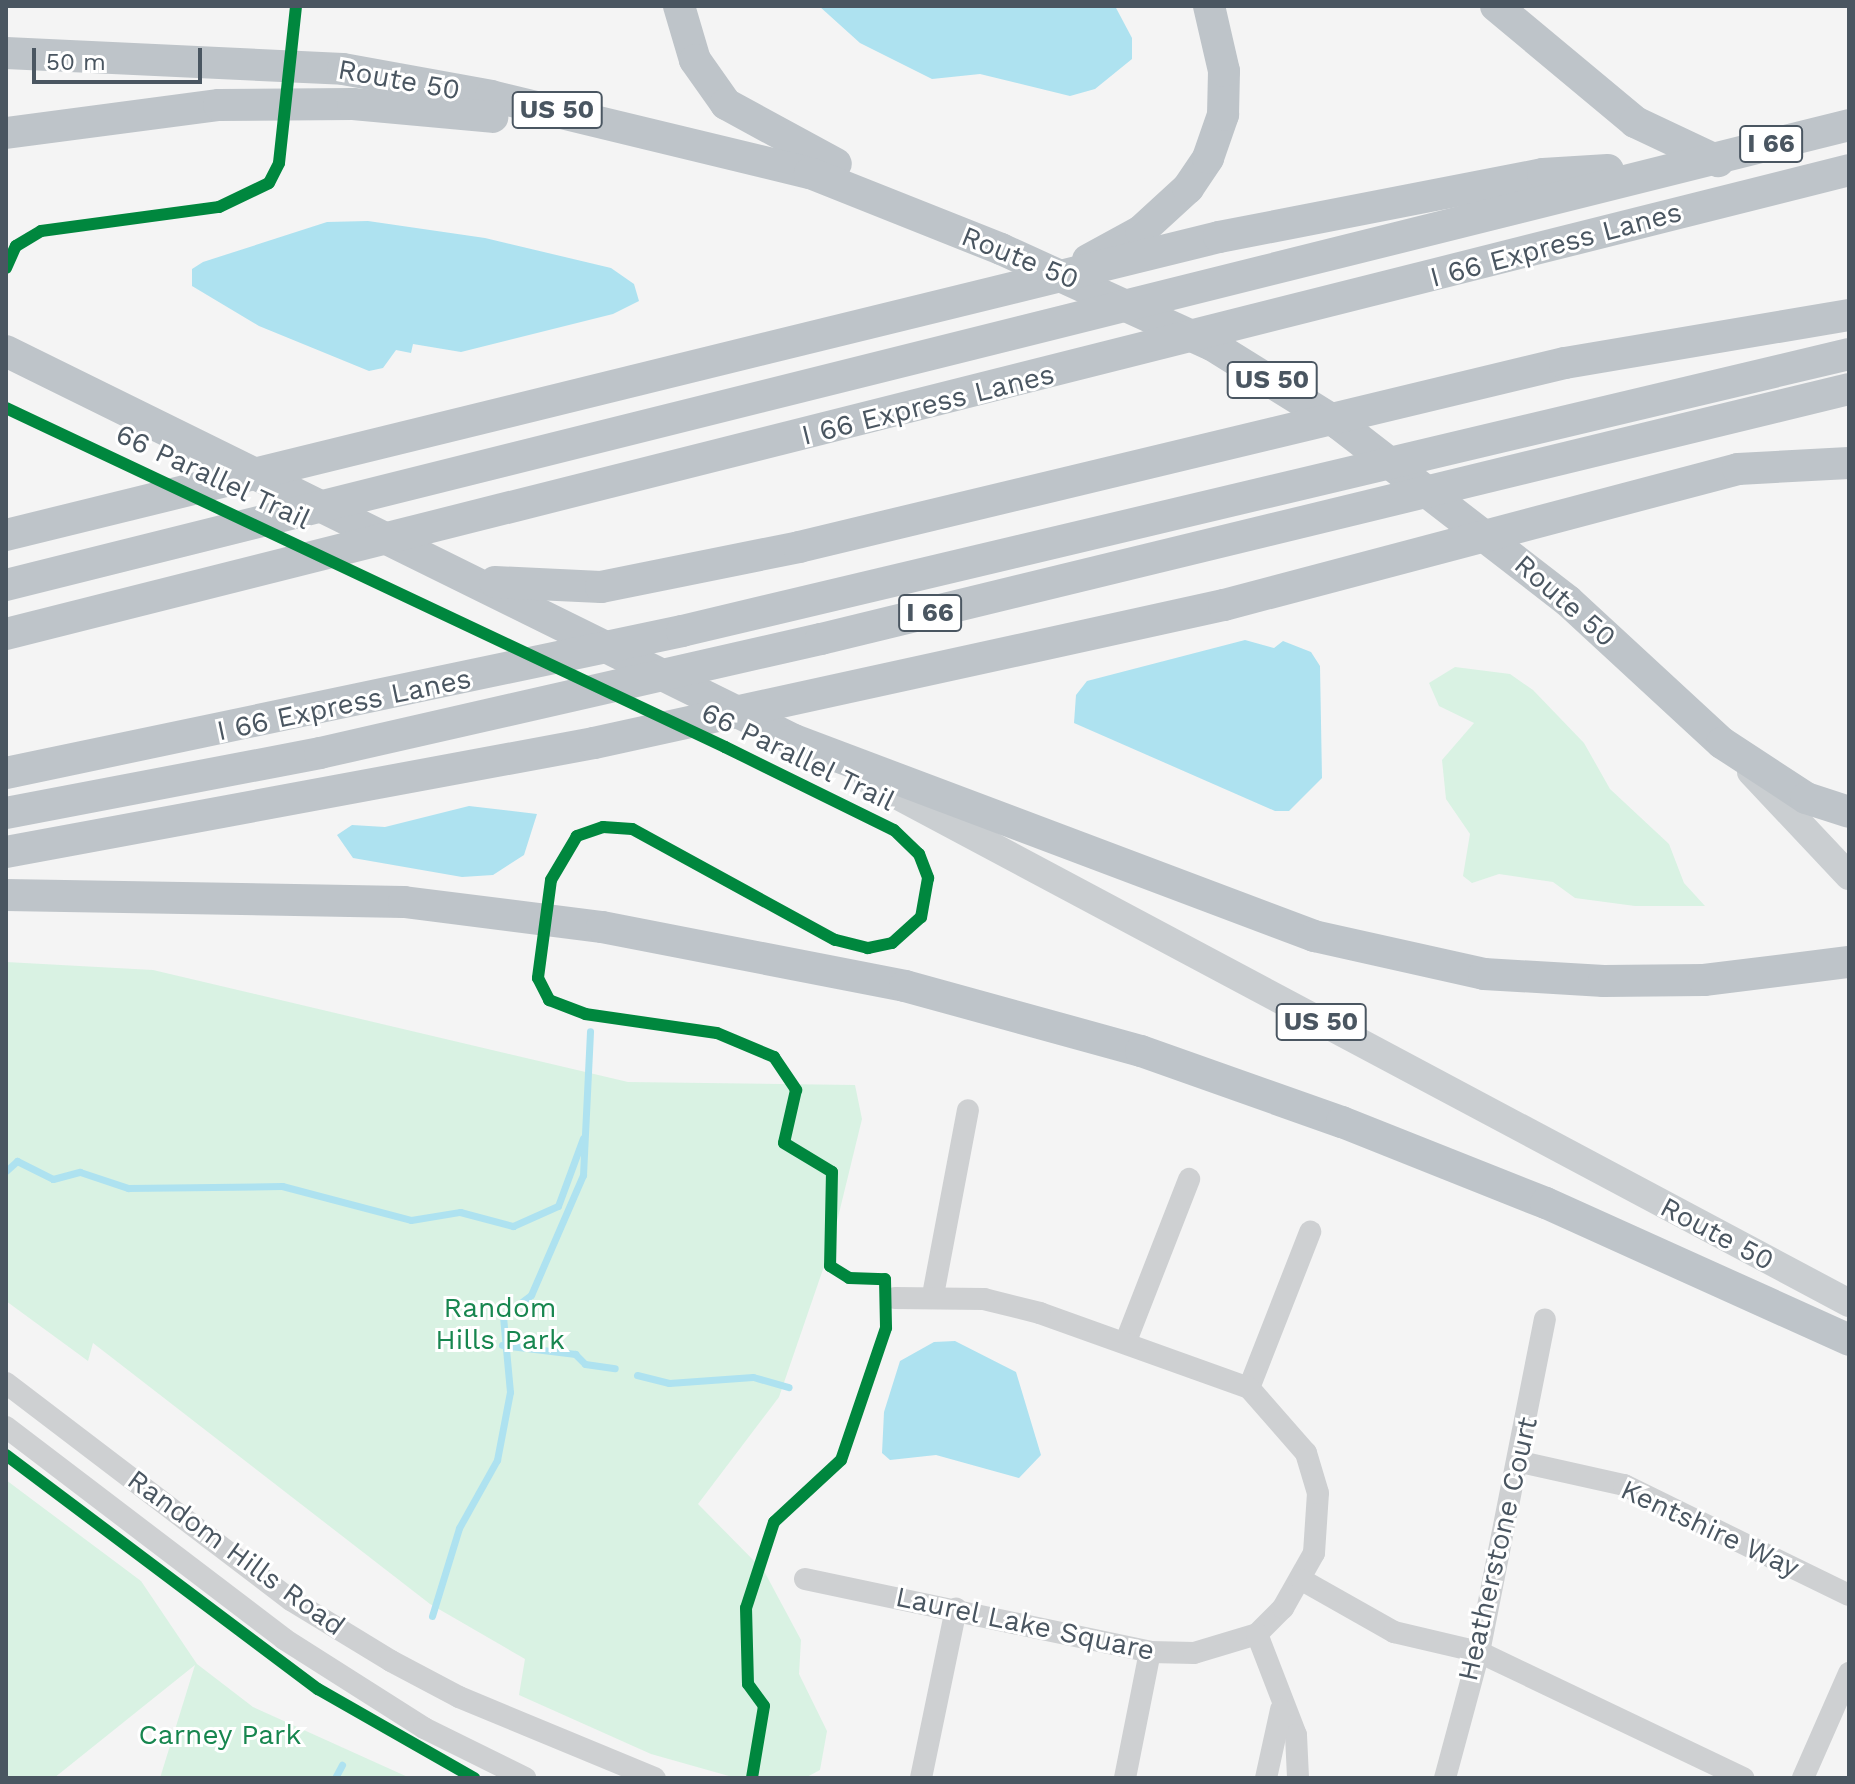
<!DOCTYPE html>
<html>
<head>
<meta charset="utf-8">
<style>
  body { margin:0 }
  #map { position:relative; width:1855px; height:1784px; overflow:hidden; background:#f4f4f4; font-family:"Work Sans",sans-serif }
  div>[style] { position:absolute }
  .green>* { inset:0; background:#d9f2e3 }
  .water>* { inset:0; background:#aee2f0 }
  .stream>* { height:7px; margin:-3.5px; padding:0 3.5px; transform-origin:3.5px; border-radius:3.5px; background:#aee2f0 }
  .minor>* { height:22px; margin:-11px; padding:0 11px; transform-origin:11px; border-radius:11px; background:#ced0d2 }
  .major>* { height:28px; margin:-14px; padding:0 14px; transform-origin:14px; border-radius:14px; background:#caced1 }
  .highway>* { height:32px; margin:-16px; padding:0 16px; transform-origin:16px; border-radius:16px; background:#bec4c9 }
  .cycleway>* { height:12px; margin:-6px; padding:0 6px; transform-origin:6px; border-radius:6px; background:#00873e }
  span { translate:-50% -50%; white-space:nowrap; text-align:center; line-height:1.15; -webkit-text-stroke:6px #fff; paint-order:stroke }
  .shield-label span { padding:2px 6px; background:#fff; border:2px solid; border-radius:6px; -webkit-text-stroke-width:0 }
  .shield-label { font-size:26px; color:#4a5661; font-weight:700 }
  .street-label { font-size:28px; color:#4a5661 }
  .park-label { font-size:28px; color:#17864f }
  .frame { position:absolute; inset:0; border:8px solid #4a5661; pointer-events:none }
  .scale { position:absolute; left:32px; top:48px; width:170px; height:36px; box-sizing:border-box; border:4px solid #4a5661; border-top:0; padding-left:10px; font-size:24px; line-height:28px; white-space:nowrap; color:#4a5661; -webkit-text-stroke:6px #fff; paint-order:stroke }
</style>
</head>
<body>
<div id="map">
  <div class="green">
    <i style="clip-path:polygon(1455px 667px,1510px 674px,1533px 690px,1584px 743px,1610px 789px,1669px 844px,1684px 883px,1705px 906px,1635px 906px,1575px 898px,1553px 882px,1499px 874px,1472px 883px,1463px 876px,1470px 834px,1446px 799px,1442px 760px,1474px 723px,1439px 706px,1429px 683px)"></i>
    <i style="clip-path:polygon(6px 962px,153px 970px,628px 1082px,855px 1085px,862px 1119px,831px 1246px,779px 1397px,698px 1504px,764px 1571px,801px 1640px,799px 1674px,827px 1731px,820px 1770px,805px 1778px,736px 1778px,651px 1754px,519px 1695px,525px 1659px,430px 1604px,93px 1343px,88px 1361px,6px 1301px)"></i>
    <i style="clip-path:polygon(6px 1480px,141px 1581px,197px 1664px,253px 1707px,410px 1778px,160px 1778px,195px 1665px,54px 1778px,6px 1778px)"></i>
  </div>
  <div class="water">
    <i style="clip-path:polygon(819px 6px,1115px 6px,1132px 38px,1132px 59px,1095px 89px,1070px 96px,980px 74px,932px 79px,860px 43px)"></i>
    <i style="clip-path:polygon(368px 221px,485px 238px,611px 268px,634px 284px,639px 301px,613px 314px,461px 352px,413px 344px,411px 353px,396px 350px,383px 368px,369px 371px,259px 326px,192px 286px,192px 269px,203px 262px,327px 222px)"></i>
    <i style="clip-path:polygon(1245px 640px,1274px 648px,1283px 641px,1311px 652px,1320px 666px,1322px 778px,1289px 811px,1275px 811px,1074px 723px,1076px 695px,1087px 681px)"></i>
    <i style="clip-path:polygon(469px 806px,537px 814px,524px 855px,493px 875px,462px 877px,353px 858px,337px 835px,352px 825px,385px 827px)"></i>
    <i style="clip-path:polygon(955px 1341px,1016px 1372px,1041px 1455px,1019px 1478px,936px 1455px,890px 1460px,882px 1453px,884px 1412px,900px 1361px,934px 1342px)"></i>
  </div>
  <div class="stream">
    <i style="left:6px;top:1171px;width:15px;rotate:-42deg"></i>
    <i style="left:17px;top:1161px;width:40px;rotate:26.6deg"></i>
    <i style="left:53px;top:1179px;width:28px;rotate:-15deg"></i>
    <i style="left:80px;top:1172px;width:51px;rotate:18.4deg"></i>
    <i style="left:128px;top:1188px;width:154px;rotate:-0.7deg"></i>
    <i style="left:282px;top:1186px;width:133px;rotate:14.8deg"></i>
    <i style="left:411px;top:1220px;width:50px;rotate:-9.3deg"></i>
    <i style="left:460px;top:1212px;width:55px;rotate:14.8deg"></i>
    <i style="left:513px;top:1226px;width:49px;rotate:-24deg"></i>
    <i style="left:558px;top:1206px;width:72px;rotate:-69.8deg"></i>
    <i style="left:502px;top:1345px;width:74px;rotate:7deg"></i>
    <i style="left:575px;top:1354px;width:14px;rotate:45deg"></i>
    <i style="left:585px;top:1364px;width:30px;rotate:8deg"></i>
    <i style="left:637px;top:1375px;width:33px;rotate:14deg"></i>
    <i style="left:669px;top:1383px;width:84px;rotate:-4.1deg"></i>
    <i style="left:753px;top:1377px;width:37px;rotate:16deg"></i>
    <i style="left:432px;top:1616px;width:92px;rotate:-72.9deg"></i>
    <i style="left:459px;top:1528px;width:78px;rotate:-60.8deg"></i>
    <i style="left:497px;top:1460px;width:69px;rotate:-79.2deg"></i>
    <i style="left:510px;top:1392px;width:76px;rotate:-95.3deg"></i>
    <i style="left:503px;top:1316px;width:35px;rotate:-37deg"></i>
    <i style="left:531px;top:1295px;width:131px;rotate:-66.6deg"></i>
    <i style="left:583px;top:1175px;width:144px;rotate:-87.2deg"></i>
    <i style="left:335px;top:1778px;width:15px;rotate:-62deg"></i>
  </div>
  <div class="minor">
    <i style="left:933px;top:1295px;width:188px;rotate:-79.3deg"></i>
    <i style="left:1126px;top:1341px;width:174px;rotate:-68.7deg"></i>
    <i style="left:6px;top:1383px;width:358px;rotate:37.3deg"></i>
    <i style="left:291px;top:1600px;width:117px;rotate:31.4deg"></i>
    <i style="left:391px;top:1661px;width:77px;rotate:27.9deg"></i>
    <i style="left:459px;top:1697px;width:212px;rotate:22.5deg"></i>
    <i style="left:1249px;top:1388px;width:168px;rotate:-68.6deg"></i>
    <i style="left:6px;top:1427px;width:350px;rotate:37.3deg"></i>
    <i style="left:284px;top:1639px;width:166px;rotate:32.4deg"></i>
    <i style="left:424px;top:1728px;width:113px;rotate:26.3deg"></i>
    <i style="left:1521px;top:1462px;width:106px;rotate:12.6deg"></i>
    <i style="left:1624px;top:1485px;width:250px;rotate:26.1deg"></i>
    <i style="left:805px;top:1579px;width:353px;rotate:11.9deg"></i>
    <i style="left:1150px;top:1652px;width:44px;rotate:1.3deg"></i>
    <i style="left:1194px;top:1653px;width:66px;rotate:-16.8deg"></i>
    <i style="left:1257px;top:1634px;width:37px;rotate:-45deg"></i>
    <i style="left:1283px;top:1608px;width:63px;rotate:-60.6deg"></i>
    <i style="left:1314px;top:1553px;width:60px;rotate:-86.2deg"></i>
    <i style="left:1318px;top:1493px;width:42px;rotate:-106.7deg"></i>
    <i style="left:1306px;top:1453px;width:86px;rotate:-131.2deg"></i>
    <i style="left:1249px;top:1388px;width:222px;rotate:-160.3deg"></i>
    <i style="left:1040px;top:1313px;width:58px;rotate:-166deg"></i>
    <i style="left:984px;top:1299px;width:89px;rotate:-179.4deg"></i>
    <i style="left:1302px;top:1580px;width:106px;rotate:29.5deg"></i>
    <i style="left:1394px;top:1632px;width:87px;rotate:13.2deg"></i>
    <i style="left:1479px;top:1652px;width:293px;rotate:25.5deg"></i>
    <i style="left:1257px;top:1634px;width:108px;rotate:68.9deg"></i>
    <i style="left:1296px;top:1735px;width:43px;rotate:87.3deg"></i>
    <i style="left:921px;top:1778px;width:173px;rotate:-78.3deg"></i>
    <i style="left:1125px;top:1778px;width:128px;rotate:-78.8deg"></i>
    <i style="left:1266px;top:1778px;width:70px;rotate:-77.6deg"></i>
    <i style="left:1445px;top:1778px;width:131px;rotate:-74.9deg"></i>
    <i style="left:1479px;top:1652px;width:339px;rotate:-78.8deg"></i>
    <i style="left:1803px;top:1778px;width:115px;rotate:-66.3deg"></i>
  </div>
  <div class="major">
    <i style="left:1751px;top:772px;width:143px;rotate:46.7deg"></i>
    <i style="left:868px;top:780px;width:1112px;rotate:28.06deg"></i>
  </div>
  <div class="highway">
    <i style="left:679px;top:6px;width:56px;rotate:73.5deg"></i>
    <i style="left:695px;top:60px;width:54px;rotate:54.8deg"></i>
    <i style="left:726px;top:104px;width:125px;rotate:28.6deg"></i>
    <i style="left:1496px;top:6px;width:181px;rotate:39.8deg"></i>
    <i style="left:1635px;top:122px;width:92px;rotate:25.2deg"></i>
    <i style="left:6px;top:53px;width:337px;rotate:2.7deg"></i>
    <i style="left:343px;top:69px;width:150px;rotate:10.3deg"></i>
    <i style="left:491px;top:96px;width:328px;rotate:13.6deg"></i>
    <i style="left:810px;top:173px;width:206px;rotate:21.7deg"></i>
    <i style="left:1001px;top:249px;width:232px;rotate:24.5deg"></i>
    <i style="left:1212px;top:345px;width:150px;rotate:31.9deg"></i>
    <i style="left:1339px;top:424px;width:289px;rotate:37.7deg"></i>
    <i style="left:1568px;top:601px;width:209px;rotate:42.7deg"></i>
    <i style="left:1722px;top:743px;width:100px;rotate:33.2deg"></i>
    <i style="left:1806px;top:798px;width:45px;rotate:18deg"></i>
    <i style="left:6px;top:133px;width:215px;rotate:-7.5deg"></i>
    <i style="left:219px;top:105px;width:134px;rotate:-0.4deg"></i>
    <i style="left:353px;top:104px;width:140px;rotate:5.3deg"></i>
    <i style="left:1088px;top:260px;width:60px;rotate:-28.7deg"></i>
    <i style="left:1141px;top:231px;width:64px;rotate:-42.5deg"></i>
    <i style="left:1188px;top:188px;width:36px;rotate:-56deg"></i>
    <i style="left:1208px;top:158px;width:46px;rotate:-70.8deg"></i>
    <i style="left:1223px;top:115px;width:44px;rotate:-88.7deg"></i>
    <i style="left:1224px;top:71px;width:67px;rotate:-103deg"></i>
    <i style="left:6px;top:351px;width:879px;rotate:26.27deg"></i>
    <i style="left:794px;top:740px;width:556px;rotate:20.65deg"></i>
    <i style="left:1314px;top:936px;width:174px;rotate:12.6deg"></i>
    <i style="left:1484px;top:974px;width:120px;rotate:3.3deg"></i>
    <i style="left:1604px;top:981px;width:100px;rotate:-0.6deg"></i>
    <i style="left:1704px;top:980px;width:146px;rotate:-7.1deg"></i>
    <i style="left:6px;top:535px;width:1249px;rotate:-13.8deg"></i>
    <i style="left:1219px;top:237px;width:330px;rotate:-11deg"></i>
    <i style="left:1543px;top:174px;width:65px;rotate:-3.5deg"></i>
    <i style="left:495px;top:582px;width:106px;rotate:2.7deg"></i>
    <i style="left:601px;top:587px;width:202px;rotate:-11.4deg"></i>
    <i style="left:799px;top:547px;width:788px;rotate:-13.51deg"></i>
    <i style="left:1565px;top:363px;width:288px;rotate:-9.6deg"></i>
    <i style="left:6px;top:585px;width:1900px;rotate:-14.01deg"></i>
    <i style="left:6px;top:634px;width:1901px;rotate:-14.13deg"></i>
    <i style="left:6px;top:773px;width:691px;rotate:-11.86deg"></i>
    <i style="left:682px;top:631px;width:1199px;rotate:-13.35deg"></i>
    <i style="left:6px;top:813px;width:320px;rotate:-10.8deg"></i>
    <i style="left:320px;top:753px;width:514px;rotate:-12.82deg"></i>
    <i style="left:821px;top:639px;width:1058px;rotate:-13.67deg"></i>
    <i style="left:6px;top:852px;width:598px;rotate:-10.5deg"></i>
    <i style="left:594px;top:743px;width:645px;rotate:-12.36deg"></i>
    <i style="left:1224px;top:605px;width:532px;rotate:-14.82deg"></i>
    <i style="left:1738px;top:469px;width:111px;rotate:-3.1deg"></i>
    <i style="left:6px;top:895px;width:398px;rotate:1deg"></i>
    <i style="left:404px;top:902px;width:200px;rotate:7.2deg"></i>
    <i style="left:602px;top:927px;width:309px;rotate:11deg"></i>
    <i style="left:905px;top:986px;width:245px;rotate:15.4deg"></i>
    <i style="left:1141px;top:1051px;width:213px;rotate:19.5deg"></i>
    <i style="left:1342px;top:1122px;width:219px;rotate:21.7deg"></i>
    <i style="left:1546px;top:1203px;width:333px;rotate:24.3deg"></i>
  </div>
  <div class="cycleway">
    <i style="left:6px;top:268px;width:24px;rotate:-66deg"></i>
    <i style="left:16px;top:246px;width:29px;rotate:-31deg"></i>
    <i style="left:41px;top:231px;width:180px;rotate:-7.7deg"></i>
    <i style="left:219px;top:207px;width:55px;rotate:-25.6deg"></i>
    <i style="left:269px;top:183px;width:22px;rotate:-63deg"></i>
    <i style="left:279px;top:163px;width:158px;rotate:-83.8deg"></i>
    <i style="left:6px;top:408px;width:795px;rotate:25.24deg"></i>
    <i style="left:725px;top:747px;width:188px;rotate:26.2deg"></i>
    <i style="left:894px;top:830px;width:35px;rotate:44deg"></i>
    <i style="left:919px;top:854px;width:26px;rotate:69deg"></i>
    <i style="left:928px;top:878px;width:40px;rotate:100deg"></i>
    <i style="left:921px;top:917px;width:39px;rotate:138deg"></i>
    <i style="left:892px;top:943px;width:25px;rotate:168deg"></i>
    <i style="left:868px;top:948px;width:34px;rotate:-166deg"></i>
    <i style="left:835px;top:940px;width:231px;rotate:-151.3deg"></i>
    <i style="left:632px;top:829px;width:29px;rotate:-176deg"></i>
    <i style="left:603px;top:827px;width:28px;rotate:161deg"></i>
    <i style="left:577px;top:836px;width:51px;rotate:120.6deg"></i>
    <i style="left:551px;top:880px;width:99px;rotate:97.6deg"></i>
    <i style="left:538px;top:978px;width:25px;rotate:63deg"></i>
    <i style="left:549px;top:1000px;width:39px;rotate:21deg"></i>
    <i style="left:585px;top:1014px;width:133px;rotate:8.2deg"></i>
    <i style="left:717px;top:1033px;width:62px;rotate:22.8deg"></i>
    <i style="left:774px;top:1057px;width:40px;rotate:56deg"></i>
    <i style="left:796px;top:1090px;width:54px;rotate:102.8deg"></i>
    <i style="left:784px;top:1143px;width:56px;rotate:31.1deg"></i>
    <i style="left:832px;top:1172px;width:94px;rotate:91.2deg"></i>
    <i style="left:830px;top:1266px;width:22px;rotate:32deg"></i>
    <i style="left:849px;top:1278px;width:36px;rotate:2deg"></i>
    <i style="left:885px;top:1279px;width:49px;rotate:88.8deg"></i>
    <i style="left:886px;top:1328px;width:139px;rotate:108.8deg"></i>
    <i style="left:841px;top:1460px;width:91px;rotate:137.2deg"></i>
    <i style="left:774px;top:1522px;width:90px;rotate:108deg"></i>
    <i style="left:746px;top:1608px;width:76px;rotate:88.5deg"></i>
    <i style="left:748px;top:1684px;width:27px;rotate:54deg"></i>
    <i style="left:764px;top:1706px;width:73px;rotate:99.5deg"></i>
    <i style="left:6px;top:1455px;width:390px;rotate:36.9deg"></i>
    <i style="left:318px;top:1689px;width:180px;rotate:29.7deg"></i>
  </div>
  <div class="shield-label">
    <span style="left:557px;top:110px">US 50</span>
    <span style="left:1771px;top:144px">I 66</span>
    <span style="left:1272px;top:380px">US 50</span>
    <span style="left:930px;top:613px">I 66</span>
    <span style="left:1321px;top:1022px">US 50</span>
  </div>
  <div class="street-label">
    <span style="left:399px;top:80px;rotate:10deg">Route 50</span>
    <span style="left:1556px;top:245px;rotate:-15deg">I 66 Express Lanes</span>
    <span style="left:1020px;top:258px;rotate:22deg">Route 50</span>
    <span style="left:928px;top:405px;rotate:-14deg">I 66 Express Lanes</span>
    <span style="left:213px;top:477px;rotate:25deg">66 Parallel Trail</span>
    <span style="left:1565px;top:601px;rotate:41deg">Route 50</span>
    <span style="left:344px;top:705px;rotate:-12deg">I 66 Express Lanes</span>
    <span style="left:798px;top:757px;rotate:26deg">66 Parallel Trail</span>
    <span style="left:1717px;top:1234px;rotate:28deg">Route 50</span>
    <span style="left:1710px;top:1529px;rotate:25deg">Kentshire Way</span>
    <span style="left:1498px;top:1549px;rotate:-77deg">Heatherstone Court</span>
    <span style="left:236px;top:1553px;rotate:36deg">Random Hills Road</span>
    <span style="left:1025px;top:1624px;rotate:12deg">Laurel Lake Square</span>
  </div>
  <div class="park-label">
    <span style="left:500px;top:1324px">Random<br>Hills Park</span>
    <span style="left:220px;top:1735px">Carney Park</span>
  </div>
  <div class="frame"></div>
  <div class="scale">50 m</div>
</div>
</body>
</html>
